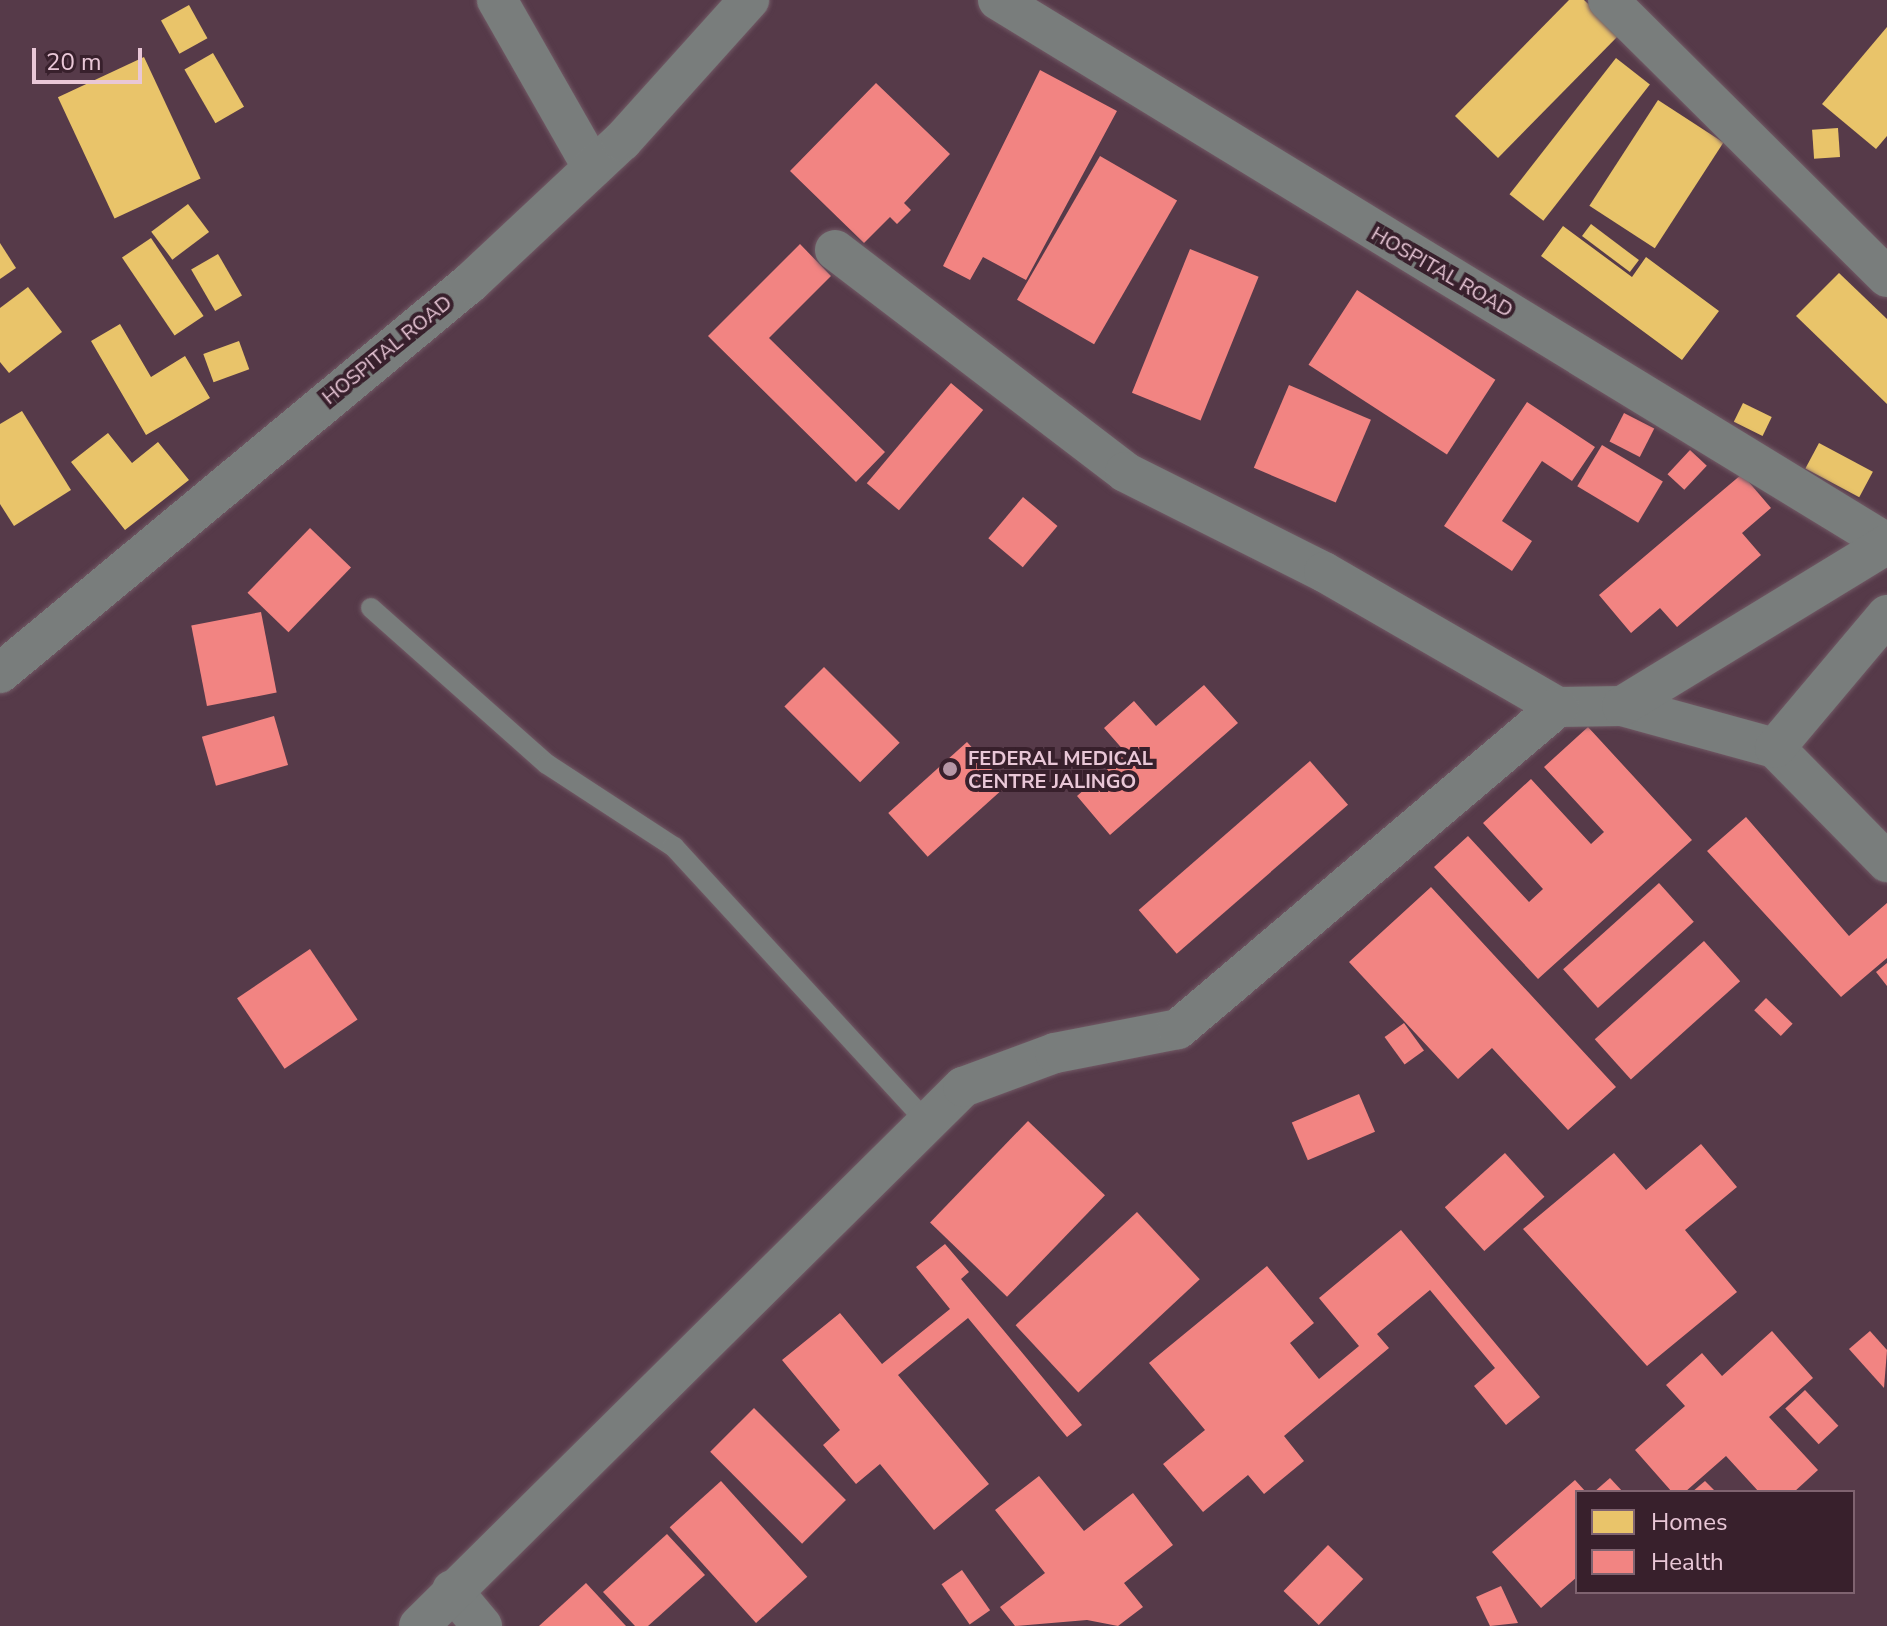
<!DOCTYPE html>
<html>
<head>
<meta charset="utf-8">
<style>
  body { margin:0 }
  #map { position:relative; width:1887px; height:1626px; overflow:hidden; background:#563a49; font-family:"Nunito Sans",sans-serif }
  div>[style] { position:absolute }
  .homes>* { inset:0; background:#e9c46a; transform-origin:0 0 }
  .health>* { inset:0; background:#f28482; transform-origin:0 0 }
  .roads { filter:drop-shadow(0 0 2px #715965) drop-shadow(0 0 2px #715965) }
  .service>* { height:20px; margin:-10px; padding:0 10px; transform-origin:10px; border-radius:10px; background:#797d7c }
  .minor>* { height:40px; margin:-20px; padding:0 20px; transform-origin:20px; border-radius:20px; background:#797d7c }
  .dots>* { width:22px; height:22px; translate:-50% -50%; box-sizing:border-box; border:4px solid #38202c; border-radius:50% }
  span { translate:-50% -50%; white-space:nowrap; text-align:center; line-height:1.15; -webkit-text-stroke:8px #38202c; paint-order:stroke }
  .street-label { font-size:20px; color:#e9c7d7 }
  .poi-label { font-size:20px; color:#e9c7d7; font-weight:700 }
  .left { translate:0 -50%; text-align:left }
  .legend { position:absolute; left:1575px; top:1490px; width:280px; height:104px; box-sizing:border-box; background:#38202c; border:2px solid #7f6370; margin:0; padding:10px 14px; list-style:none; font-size:24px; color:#e9c7d7 }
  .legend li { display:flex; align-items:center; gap:16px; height:40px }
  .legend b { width:40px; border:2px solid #7f6370 }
  .scale { position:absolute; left:32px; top:48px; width:110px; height:36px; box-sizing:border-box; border:4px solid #e9c7d7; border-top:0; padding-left:10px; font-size:24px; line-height:28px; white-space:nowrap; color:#e9c7d7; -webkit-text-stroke:6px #38202c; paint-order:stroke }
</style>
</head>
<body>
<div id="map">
  <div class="homes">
    <i style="clip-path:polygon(1569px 0,1584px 0,1620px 34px,1498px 158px,1455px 116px)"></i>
    <i style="left:189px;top:5px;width:38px;height:32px;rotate:61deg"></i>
    <i style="clip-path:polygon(1887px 27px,1887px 136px,1876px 149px,1822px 104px)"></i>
    <i style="left:213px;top:53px;width:62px;height:33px;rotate:60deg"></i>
    <i style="left:144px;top:57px;width:134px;height:95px;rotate:65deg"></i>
    <i style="left:1616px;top:58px;width:43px;height:173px;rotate:38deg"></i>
    <i style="left:1658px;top:100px;width:78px;height:126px;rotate:33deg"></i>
    <i style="left:1838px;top:128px;width:29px;height:26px;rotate:86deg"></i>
    <i style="left:188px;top:204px;width:35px;height:46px;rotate:53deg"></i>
    <i style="left:1591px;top:224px;width:60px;height:15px;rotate:37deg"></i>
    <i style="clip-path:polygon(1563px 226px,1632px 277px,1646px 257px,1719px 311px,1682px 360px,1541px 256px)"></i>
    <i style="left:151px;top:238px;width:94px;height:35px;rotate:56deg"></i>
    <i style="clip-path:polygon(0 243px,16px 268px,0 279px)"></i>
    <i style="left:218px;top:254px;width:48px;height:31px;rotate:60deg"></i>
    <i style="clip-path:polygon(1839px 273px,1887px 319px,1887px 404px,1796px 316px)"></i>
    <i style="clip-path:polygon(28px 287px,62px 332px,9px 373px,0 362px,0 308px)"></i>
    <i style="clip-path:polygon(120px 324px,151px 377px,185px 356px,210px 398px,146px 435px,91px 341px)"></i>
    <i style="left:239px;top:341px;width:30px;height:38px;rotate:70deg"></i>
    <i style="left:1743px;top:403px;width:32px;height:21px;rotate:26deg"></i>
    <i style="clip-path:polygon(22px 411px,71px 490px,14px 526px,0 504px,0 424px)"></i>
    <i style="clip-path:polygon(108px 433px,132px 463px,158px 442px,189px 480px,125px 530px,71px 462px)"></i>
    <i style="left:1819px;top:443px;width:61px;height:29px;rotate:28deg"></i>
  </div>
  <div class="health">
    <i style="clip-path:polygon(1040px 70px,1117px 111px,1026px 280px,983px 257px,970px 280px,943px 266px)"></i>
    <i style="clip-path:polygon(876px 83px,950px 154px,904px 203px,911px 210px,897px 224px,890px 217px,864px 243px,790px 171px)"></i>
    <i style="left:1100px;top:156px;width:89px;height:166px;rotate:30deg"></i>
    <i style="clip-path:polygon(800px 244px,831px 276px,769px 338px,885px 452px,856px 482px,708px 336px)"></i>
    <i style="left:1190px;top:249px;width:74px;height:155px;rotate:22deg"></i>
    <i style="left:1357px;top:290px;width:165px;height:89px;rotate:33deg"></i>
    <i style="left:951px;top:383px;width:42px;height:131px;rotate:40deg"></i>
    <i style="left:1289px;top:385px;width:89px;height:90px;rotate:23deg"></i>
    <i style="clip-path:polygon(1527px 402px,1595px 447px,1572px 481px,1542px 461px,1502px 521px,1532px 541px,1512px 571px,1444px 526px)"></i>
    <i style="left:1624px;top:413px;width:34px;height:32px;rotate:27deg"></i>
    <i style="left:1602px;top:445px;width:71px;height:48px;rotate:31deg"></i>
    <i style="left:1690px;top:450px;width:23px;height:33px;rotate:43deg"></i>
    <i style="clip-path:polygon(1742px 474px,1771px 508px,1742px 533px,1761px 555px,1677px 627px,1660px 608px,1631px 633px,1599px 595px)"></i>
    <i style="left:1023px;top:497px;width:45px;height:54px;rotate:40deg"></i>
    <i style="left:310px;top:528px;width:57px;height:90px;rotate:44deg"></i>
    <i style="left:261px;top:612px;width:82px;height:71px;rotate:79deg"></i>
    <i style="left:824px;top:667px;width:107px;height:56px;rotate:45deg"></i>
    <i style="clip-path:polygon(1204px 685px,1238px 723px,1110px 835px,1077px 796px,1126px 753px,1104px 728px,1134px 701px,1156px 726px)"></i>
    <i style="left:274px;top:716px;width:51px;height:75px;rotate:74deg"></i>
    <i style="clip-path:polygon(1588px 727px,1692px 840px,1538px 979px,1434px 867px,1468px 836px,1529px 902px,1543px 889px,1483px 823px,1531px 779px,1591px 844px,1604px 832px,1544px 767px)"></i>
    <i style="left:967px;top:742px;width:59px;height:106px;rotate:48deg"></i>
    <i style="left:1310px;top:761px;width:58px;height:227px;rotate:49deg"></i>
    <i style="clip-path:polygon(1746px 817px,1849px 936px,1887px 903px,1887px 958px,1841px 997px,1707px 851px)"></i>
    <i style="left:1659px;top:883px;width:52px;height:129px;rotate:48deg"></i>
    <i style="clip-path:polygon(1431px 887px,1616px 1087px,1568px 1130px,1492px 1048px,1458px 1079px,1349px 962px)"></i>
    <i style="left:1704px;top:941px;width:54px;height:147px;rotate:48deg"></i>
    <i style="left:310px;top:949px;width:85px;height:88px;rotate:56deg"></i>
    <i style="clip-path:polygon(1887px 963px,1887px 986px,1876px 972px)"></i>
    <i style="left:1766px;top:998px;width:37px;height:17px;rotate:44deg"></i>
    <i style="left:1404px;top:1023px;width:34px;height:24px;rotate:54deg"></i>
    <i style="left:1359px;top:1094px;width:41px;height:73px;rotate:67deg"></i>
    <i style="left:1028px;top:1121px;width:107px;height:141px;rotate:44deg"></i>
    <i style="clip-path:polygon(1701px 1144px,1737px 1187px,1685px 1230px,1737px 1292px,1647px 1366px,1523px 1229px,1614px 1153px,1646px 1190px)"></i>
    <i style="left:1505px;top:1153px;width:59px;height:81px;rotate:48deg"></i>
    <i style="left:1137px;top:1212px;width:92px;height:166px;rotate:47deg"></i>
    <i style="clip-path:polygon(1401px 1230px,1540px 1397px,1506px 1425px,1474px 1386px,1495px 1368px,1430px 1290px,1377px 1334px,1389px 1348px,1284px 1436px,1304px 1461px,1264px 1494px,1248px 1475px,1203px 1512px,1163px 1464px,1205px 1430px,1149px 1363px,1267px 1266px,1314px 1323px,1290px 1343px,1319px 1379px,1359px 1346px,1319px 1298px)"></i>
    <i style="clip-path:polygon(945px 1244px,969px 1272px,961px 1279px,1082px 1425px,1067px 1437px,968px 1318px,898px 1375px,989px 1484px,934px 1530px,880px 1464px,856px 1484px,823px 1445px,840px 1430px,782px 1360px,840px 1313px,882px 1364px,950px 1309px,916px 1267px)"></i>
    <i style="clip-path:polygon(1772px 1331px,1813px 1378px,1769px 1417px,1818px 1470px,1794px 1492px,1759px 1492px,1726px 1456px,1685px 1492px,1672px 1492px,1635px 1450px,1685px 1406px,1666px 1385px,1702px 1353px,1722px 1376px)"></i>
    <i style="clip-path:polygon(1870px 1331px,1887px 1350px,1884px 1388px,1849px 1349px)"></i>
    <i style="left:1805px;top:1390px;width:49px;height:27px;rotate:47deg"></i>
    <i style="left:754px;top:1408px;width:130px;height:62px;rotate:45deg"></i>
    <i style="clip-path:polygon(1039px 1476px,1084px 1531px,1133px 1493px,1173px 1545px,1124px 1583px,1143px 1607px,1118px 1626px,1087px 1620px,1015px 1626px,1000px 1607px,1045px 1573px,995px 1510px)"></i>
    <i style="clip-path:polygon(1610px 1478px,1623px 1492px,1594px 1492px)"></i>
    <i style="clip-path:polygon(1575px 1480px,1586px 1492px,1577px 1492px,1577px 1577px,1541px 1608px,1492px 1552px)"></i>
    <i style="left:721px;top:1481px;width:129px;height:69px;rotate:48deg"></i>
    <i style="clip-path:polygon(1705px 1481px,1716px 1492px,1692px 1492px)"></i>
    <i style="clip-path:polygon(667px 1534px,705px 1575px,648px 1626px,635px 1626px,603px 1592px)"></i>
    <i style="left:1328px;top:1545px;width:49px;height:64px;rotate:44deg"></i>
    <i style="left:962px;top:1570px;width:49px;height:25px;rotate:55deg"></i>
    <i style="clip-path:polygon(586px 1583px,626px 1626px,539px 1626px)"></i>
    <i style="clip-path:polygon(1501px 1586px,1518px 1623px,1490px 1626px,1476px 1597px)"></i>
  </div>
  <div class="roads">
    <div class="service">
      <i style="left:371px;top:608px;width:235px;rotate:41.6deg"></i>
      <i style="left:547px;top:764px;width:152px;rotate:33.2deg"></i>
      <i style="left:674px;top:847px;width:374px;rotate:47.4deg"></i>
    </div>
    <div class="minor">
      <i style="left:497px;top:0;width:193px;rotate:60.3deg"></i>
      <i style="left:998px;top:0;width:1042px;rotate:31.42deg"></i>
      <i style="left:1608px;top:0;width:393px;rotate:44.8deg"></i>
      <i style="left:835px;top:250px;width:365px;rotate:37.4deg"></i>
      <i style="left:1125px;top:472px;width:223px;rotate:26.7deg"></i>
      <i style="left:1324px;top:572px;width:270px;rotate:30deg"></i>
      <i style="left:1558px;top:707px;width:64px;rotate:-0.9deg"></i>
      <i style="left:1622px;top:706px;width:159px;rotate:15.4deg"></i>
      <i style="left:1775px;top:748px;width:160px;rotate:45.5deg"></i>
      <i style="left:0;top:673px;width:611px;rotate:-39.69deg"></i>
      <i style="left:470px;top:283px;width:208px;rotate:-43.1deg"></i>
      <i style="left:622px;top:141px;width:190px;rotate:-48deg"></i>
      <i style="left:1622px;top:706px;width:311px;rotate:-31.4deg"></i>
      <i style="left:1775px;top:748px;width:174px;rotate:-49.9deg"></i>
      <i style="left:452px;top:1590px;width:47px;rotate:50.2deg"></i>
      <i style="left:419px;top:1626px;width:766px;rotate:-44.74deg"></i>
      <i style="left:963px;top:1087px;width:98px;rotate:-20.3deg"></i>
      <i style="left:1055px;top:1053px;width:125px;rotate:-11deg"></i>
      <i style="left:1178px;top:1029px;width:498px;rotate:-40.3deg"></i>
    </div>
  </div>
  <div class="dots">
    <i style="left:950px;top:769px;background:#b696a5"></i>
  </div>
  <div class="street-label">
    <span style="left:1442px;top:272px;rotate:30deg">HOSPITAL ROAD</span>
    <span style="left:387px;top:350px;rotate:-39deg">HOSPITAL ROAD</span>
  </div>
  <div class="poi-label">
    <span class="left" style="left:968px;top:770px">FEDERAL MEDICAL<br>CENTRE JALINGO</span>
  </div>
  <ul class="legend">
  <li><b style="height:22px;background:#e9c46a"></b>Homes</li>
  <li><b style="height:22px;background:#f28482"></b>Health</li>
  </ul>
  <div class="scale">20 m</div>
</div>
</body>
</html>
